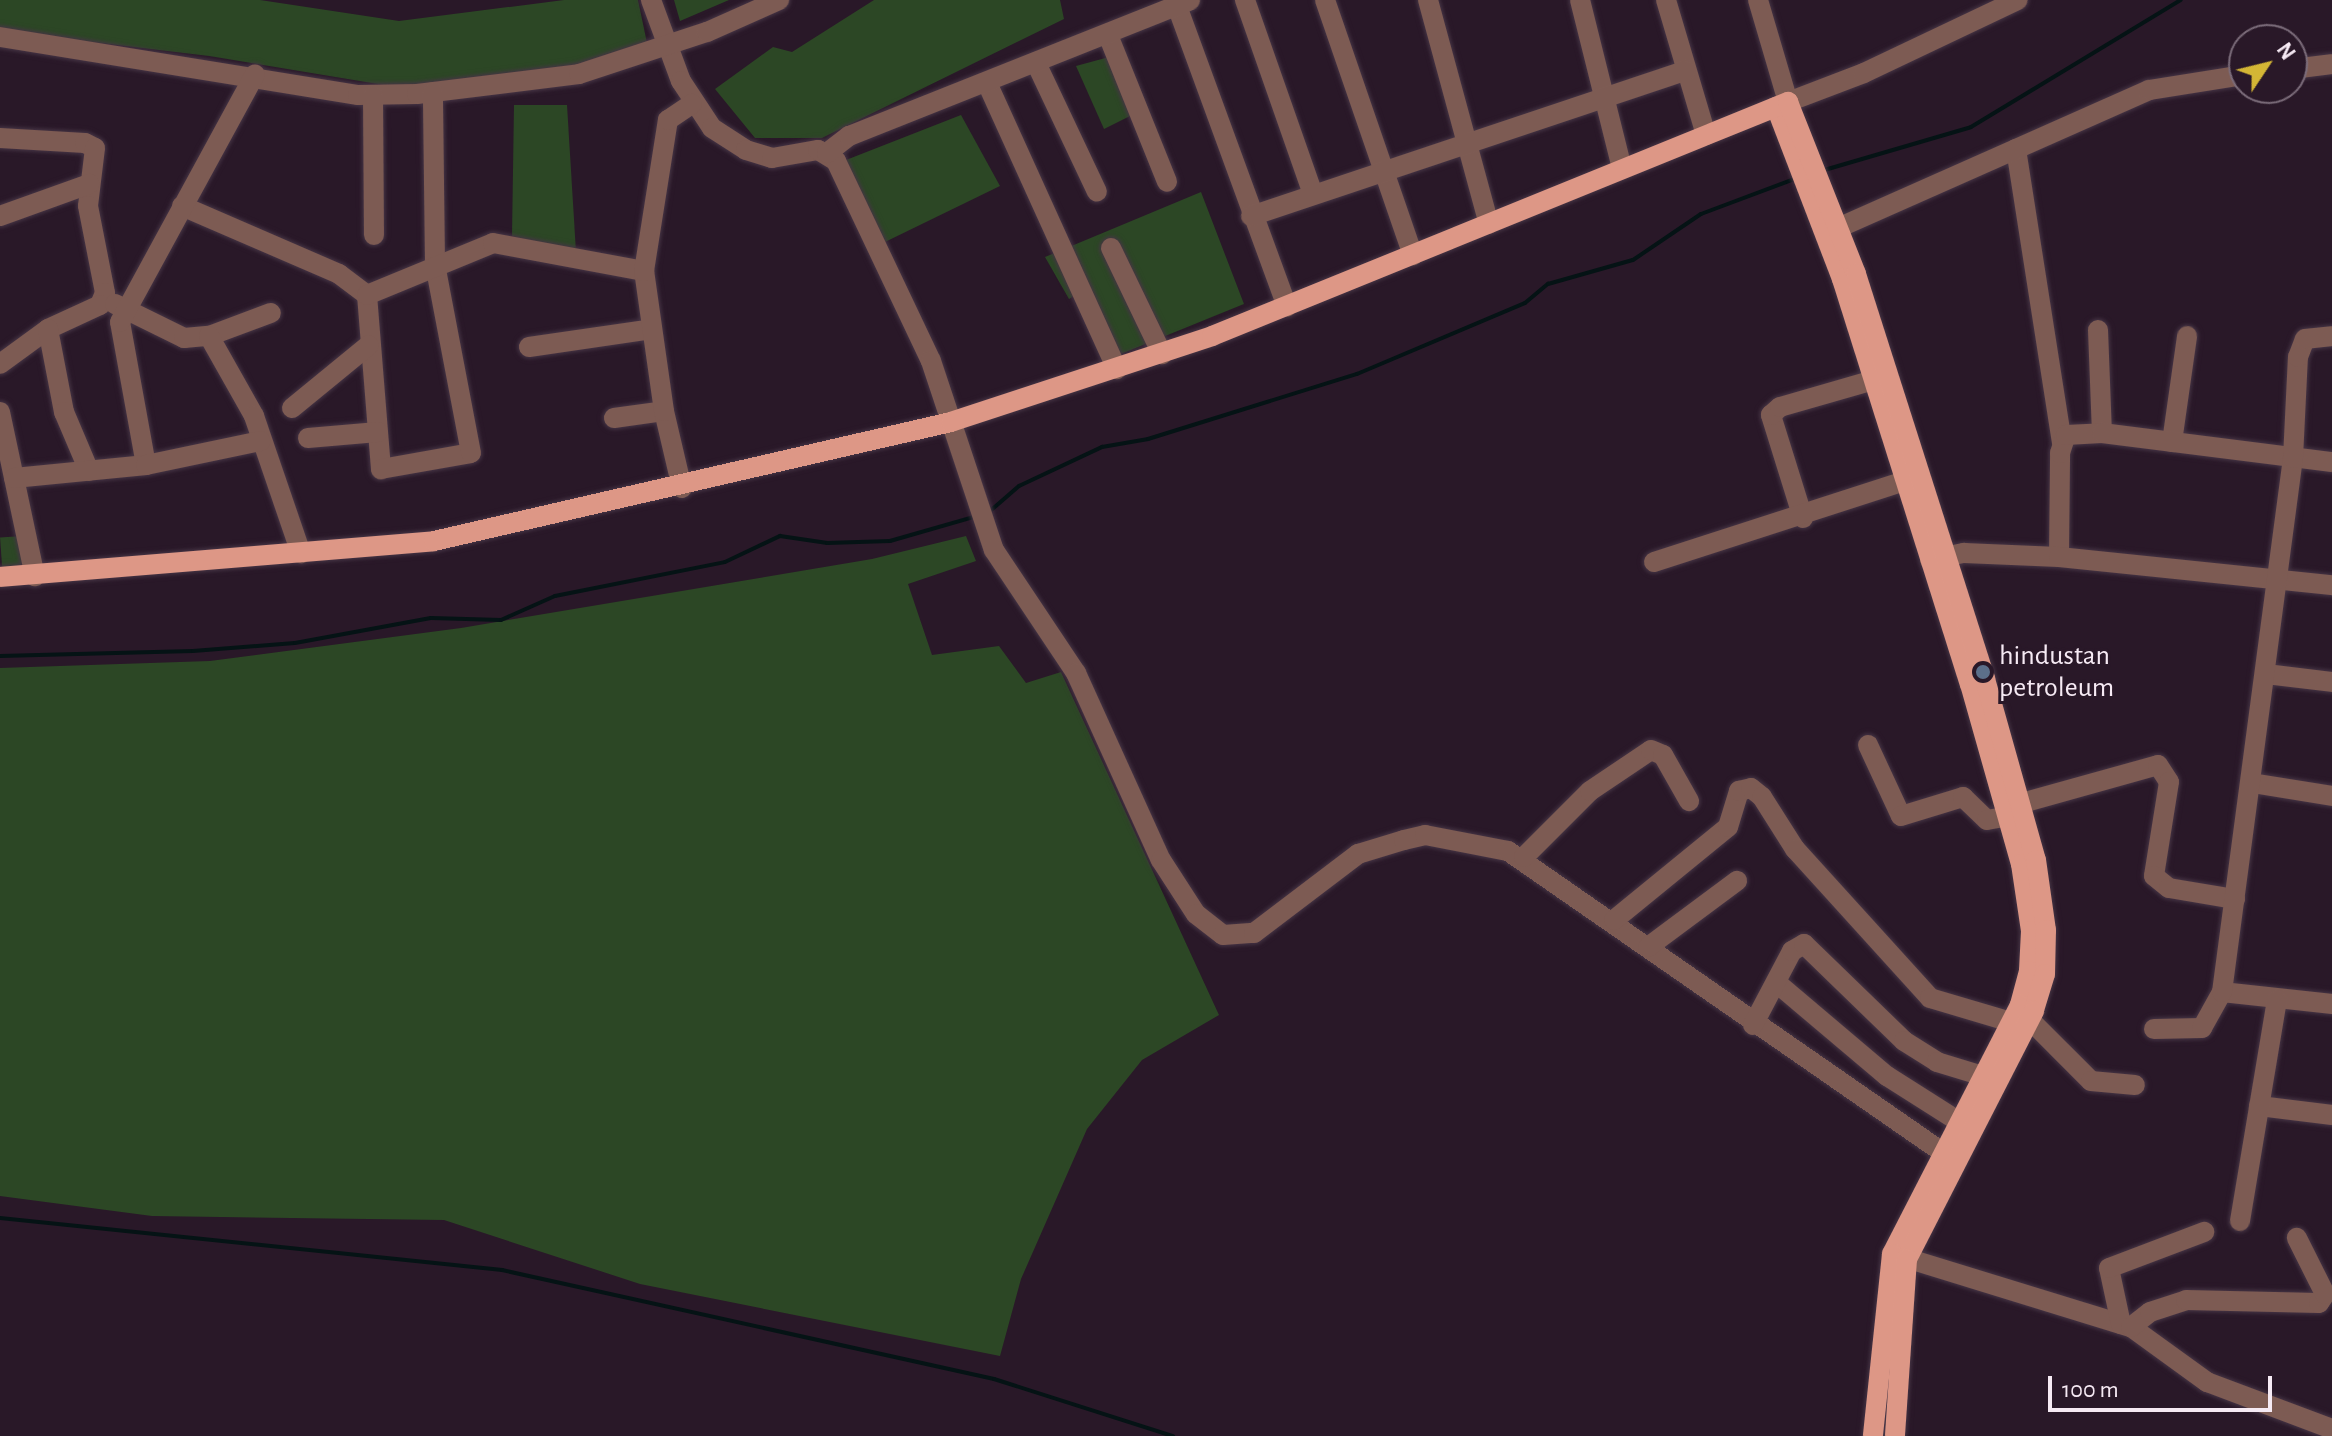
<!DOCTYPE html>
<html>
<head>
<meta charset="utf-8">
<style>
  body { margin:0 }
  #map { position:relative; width:2332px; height:1436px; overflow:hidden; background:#291828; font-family:"Alegreya Sans",sans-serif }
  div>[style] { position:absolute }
  .green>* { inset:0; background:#2c4725; transform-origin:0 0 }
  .stream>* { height:4px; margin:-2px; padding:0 2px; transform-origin:2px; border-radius:2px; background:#051315 }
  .roads { filter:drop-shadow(0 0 2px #463545) drop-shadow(0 0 2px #463545) }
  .minor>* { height:20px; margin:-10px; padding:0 10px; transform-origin:10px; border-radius:10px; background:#7d5b53 }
  .major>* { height:20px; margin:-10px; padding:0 10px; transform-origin:10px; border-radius:10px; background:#dd9786 }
  .dots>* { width:22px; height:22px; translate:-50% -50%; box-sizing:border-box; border:4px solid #291828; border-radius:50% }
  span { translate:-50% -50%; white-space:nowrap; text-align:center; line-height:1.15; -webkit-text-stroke:6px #291828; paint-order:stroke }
  .poi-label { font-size:28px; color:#f6eaf4 }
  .left { translate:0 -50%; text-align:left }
  .north { position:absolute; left:2228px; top:24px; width:80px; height:80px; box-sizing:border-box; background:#291828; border:2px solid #7b6c7a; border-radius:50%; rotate:55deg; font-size:22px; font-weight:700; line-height:32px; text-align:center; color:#f6eaf4 }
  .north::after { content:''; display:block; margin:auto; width:28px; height:36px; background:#d4b635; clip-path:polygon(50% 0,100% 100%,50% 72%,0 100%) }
  .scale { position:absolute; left:2048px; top:1376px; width:224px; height:36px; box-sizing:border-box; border:4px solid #f6eaf4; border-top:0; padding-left:10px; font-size:24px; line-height:28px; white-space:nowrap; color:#f6eaf4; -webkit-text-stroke:6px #291828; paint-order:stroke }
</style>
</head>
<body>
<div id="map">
  <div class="green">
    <i style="clip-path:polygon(0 0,260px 0,399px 21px,564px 0,638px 0,647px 43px,565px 71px,414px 90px,209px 56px,0 31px)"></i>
    <i style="clip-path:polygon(674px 0,729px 0,680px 21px)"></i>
    <i style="clip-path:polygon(874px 0,1060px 0,1064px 19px,822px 138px,755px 138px,715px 89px,773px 47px,792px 52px)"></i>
    <i style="clip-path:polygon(1109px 57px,1132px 115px,1104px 129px,1076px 66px)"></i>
    <i style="clip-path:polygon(514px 105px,567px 105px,576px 252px,512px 236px)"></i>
    <i style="clip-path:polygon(961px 115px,1000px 186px,885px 242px,846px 160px)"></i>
    <i style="clip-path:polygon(1201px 192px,1244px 304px,1116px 356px,1084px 290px,1069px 299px,1045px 257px)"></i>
    <i style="left:22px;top:536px;width:32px;height:22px;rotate:86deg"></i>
    <i style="clip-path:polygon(966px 536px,976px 561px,908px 584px,932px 655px,999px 646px,1026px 683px,1061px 672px,1219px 1015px,1142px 1060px,1087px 1129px,1021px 1279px,1000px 1356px,640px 1284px,444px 1220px,152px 1216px,0 1196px,0 668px,210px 661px,461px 628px,872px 559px)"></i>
  </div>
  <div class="stream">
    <i style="left:1821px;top:171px;width:156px;rotate:-16.3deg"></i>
    <i style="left:1971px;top:127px;width:245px;rotate:-31.2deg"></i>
    <i style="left:989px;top:512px;width:40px;rotate:-41deg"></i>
    <i style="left:1019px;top:486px;width:92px;rotate:-25.2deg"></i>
    <i style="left:1102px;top:447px;width:47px;rotate:-9.9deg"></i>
    <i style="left:1148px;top:439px;width:219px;rotate:-17.3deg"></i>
    <i style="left:1357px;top:374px;width:182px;rotate:-22.9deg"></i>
    <i style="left:1525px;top:303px;width:30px;rotate:-40deg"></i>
    <i style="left:1548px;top:284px;width:88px;rotate:-15.8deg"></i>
    <i style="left:1633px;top:260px;width:82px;rotate:-34.1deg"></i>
    <i style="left:1701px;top:214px;width:103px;rotate:-20.6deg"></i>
    <i style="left:0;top:656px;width:193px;rotate:-1.5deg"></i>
    <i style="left:193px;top:651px;width:102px;rotate:-4.5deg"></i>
    <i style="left:295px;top:643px;width:138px;rotate:-10.4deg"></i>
    <i style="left:431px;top:618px;width:70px;rotate:1.6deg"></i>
    <i style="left:501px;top:620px;width:59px;rotate:-24deg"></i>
    <i style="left:555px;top:596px;width:173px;rotate:-11.3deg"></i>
    <i style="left:725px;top:562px;width:61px;rotate:-25.3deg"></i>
    <i style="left:780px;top:536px;width:48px;rotate:8.5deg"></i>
    <i style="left:827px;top:543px;width:63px;rotate:-1.8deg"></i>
    <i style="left:890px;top:541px;width:91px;rotate:-16deg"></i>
    <i style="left:0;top:1218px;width:505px;rotate:5.91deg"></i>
    <i style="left:502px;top:1270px;width:504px;rotate:12.49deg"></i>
    <i style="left:994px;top:1379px;width:188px;rotate:17.7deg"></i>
  </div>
  <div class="roads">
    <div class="minor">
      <i style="left:651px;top:0;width:86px;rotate:69.7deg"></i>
      <i style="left:681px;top:81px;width:56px;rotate:56.6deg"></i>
      <i style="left:712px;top:128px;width:40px;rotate:32.9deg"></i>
      <i style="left:746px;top:150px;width:27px;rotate:17deg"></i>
      <i style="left:772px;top:158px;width:47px;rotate:-9.9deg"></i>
      <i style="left:818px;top:150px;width:21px;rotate:31deg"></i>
      <i style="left:836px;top:161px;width:221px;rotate:64.6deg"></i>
      <i style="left:931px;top:361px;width:199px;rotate:71.6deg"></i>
      <i style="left:994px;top:550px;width:148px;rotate:56.3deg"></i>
      <i style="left:1076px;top:673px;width:205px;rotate:65.6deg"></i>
      <i style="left:1161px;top:860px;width:64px;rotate:57.1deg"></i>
      <i style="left:1196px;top:914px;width:34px;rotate:38deg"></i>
      <i style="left:1223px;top:935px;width:31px;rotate:-4deg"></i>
      <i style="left:1254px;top:933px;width:131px;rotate:-37.2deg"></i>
      <i style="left:1358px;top:854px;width:48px;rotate:-16.9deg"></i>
      <i style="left:1404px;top:840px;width:22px;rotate:-13deg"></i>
      <i style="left:1425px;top:835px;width:85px;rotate:10.9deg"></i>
      <i style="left:1508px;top:851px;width:544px;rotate:34.74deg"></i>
      <i style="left:1245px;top:0;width:206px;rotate:70.7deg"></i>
      <i style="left:1325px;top:0;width:270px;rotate:71deg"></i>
      <i style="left:1428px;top:0;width:232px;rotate:74.8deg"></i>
      <i style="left:1580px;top:0;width:174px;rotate:76deg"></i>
      <i style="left:1666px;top:0;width:141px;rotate:73.5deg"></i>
      <i style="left:1758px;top:0;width:106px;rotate:73.6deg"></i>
      <i style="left:1788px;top:102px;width:81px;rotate:-20.9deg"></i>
      <i style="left:1864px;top:73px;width:170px;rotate:-25.4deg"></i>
      <i style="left:1177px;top:6px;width:320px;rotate:69.9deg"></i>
      <i style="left:1108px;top:35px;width:158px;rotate:68.1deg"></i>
      <i style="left:0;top:37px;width:363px;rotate:9.2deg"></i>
      <i style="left:358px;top:95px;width:59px;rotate:-1deg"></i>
      <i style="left:417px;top:94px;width:163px;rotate:-7deg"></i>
      <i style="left:579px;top:74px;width:135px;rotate:-18.2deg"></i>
      <i style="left:707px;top:32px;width:79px;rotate:-24deg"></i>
      <i style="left:1037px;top:65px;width:140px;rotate:64.7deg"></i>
      <i style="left:2292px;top:69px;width:40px;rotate:-7.1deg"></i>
      <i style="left:988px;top:85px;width:312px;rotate:65.6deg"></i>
      <i style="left:373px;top:96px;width:139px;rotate:89.6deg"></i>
      <i style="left:0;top:138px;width:85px;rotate:3.4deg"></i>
      <i style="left:85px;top:143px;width:11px;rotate:27deg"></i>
      <i style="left:95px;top:148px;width:58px;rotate:96.9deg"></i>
      <i style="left:88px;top:206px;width:89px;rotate:78.9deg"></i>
      <i style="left:105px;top:293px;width:13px;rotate:113deg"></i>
      <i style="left:100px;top:305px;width:57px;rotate:155.2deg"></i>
      <i style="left:48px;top:329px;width:59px;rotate:143.9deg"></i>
      <i style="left:2016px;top:149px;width:298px;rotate:81.1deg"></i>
      <i style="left:827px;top:153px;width:28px;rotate:-38deg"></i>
      <i style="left:849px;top:136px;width:367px;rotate:-21.7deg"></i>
      <i style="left:182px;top:206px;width:171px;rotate:23.4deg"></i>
      <i style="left:339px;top:274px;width:35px;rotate:37deg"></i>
      <i style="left:367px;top:295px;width:175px;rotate:85.4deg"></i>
      <i style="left:381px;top:469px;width:91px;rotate:-10.1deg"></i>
      <i style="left:471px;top:453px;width:192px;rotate:-100.8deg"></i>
      <i style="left:435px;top:264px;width:172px;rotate:-90.7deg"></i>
      <i style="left:0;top:216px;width:95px;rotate:-19.8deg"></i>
      <i style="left:1251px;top:216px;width:458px;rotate:-18.5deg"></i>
      <i style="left:1840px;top:227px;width:338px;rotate:-23.9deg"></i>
      <i style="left:2149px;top:90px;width:96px;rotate:-9deg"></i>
      <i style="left:1111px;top:248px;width:118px;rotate:64.3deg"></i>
      <i style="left:367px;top:295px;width:136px;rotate:-22.4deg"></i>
      <i style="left:493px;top:243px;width:154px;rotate:10.5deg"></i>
      <i style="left:115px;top:304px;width:77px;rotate:26.2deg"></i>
      <i style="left:184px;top:338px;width:25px;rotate:-5deg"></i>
      <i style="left:209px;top:336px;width:66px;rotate:-20.4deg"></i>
      <i style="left:48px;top:329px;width:85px;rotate:79.1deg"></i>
      <i style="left:64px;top:412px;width:64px;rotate:67deg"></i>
      <i style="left:2098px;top:330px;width:103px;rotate:87.8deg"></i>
      <i style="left:209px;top:336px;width:92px;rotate:60.6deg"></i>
      <i style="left:254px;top:416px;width:145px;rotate:71.1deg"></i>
      <i style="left:529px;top:347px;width:124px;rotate:-8.3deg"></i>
      <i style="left:292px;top:408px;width:99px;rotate:-39.3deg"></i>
      <i style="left:0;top:412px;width:168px;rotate:78deg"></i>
      <i style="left:614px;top:418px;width:50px;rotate:-8deg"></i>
      <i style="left:308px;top:438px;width:70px;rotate:-4.9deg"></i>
      <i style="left:2172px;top:442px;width:107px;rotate:-81.9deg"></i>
      <i style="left:146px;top:465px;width:145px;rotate:-100.3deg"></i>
      <i style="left:120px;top:322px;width:282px;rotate:-61.4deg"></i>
      <i style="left:14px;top:478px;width:133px;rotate:-5.6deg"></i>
      <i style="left:146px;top:465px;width:117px;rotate:-11.8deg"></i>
      <i style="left:682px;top:488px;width:79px;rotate:-103.2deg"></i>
      <i style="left:664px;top:411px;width:141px;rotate:-98.1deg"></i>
      <i style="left:644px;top:271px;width:153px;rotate:-81deg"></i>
      <i style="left:668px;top:120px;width:29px;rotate:-34deg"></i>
      <i style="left:1803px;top:518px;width:108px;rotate:-107.3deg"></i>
      <i style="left:1771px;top:415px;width:12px;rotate:-42deg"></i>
      <i style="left:1780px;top:407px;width:98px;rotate:-16deg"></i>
      <i style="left:2059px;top:557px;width:104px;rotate:-89.4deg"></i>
      <i style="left:2060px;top:453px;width:19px;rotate:-72deg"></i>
      <i style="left:2066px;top:435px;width:36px;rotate:-3deg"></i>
      <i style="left:2102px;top:433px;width:232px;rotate:7.2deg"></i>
      <i style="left:1930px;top:560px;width:35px;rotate:-12deg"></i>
      <i style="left:1964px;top:553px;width:95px;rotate:2.4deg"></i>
      <i style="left:2059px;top:557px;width:274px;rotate:5.9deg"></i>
      <i style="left:1654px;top:562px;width:261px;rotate:-17.9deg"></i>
      <i style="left:2266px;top:674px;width:66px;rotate:6.9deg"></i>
      <i style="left:1868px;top:745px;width:78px;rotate:65.1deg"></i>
      <i style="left:1901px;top:816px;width:65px;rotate:-17deg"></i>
      <i style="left:1963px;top:797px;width:33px;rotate:44deg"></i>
      <i style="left:1987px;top:820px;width:22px;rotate:-10deg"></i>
      <i style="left:2252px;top:783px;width:81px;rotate:9.2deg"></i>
      <i style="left:2022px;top:803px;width:141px;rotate:-15.6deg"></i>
      <i style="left:2158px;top:765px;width:20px;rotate:57deg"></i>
      <i style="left:2169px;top:782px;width:95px;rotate:99.1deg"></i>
      <i style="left:2154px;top:876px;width:19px;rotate:39deg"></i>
      <i style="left:2169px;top:888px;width:67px;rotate:9.5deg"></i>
      <i style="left:1524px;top:857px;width:93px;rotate:-45deg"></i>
      <i style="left:1590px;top:791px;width:73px;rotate:-33.9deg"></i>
      <i style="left:1651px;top:750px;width:13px;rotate:23deg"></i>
      <i style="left:1663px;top:755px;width:53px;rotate:60.5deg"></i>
      <i style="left:1614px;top:920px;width:147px;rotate:-39.2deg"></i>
      <i style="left:1728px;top:827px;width:38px;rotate:-73deg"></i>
      <i style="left:1739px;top:791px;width:12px;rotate:-14deg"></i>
      <i style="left:1751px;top:788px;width:14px;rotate:39deg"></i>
      <i style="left:1762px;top:797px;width:62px;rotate:57.6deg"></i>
      <i style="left:1795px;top:849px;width:201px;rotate:47.8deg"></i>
      <i style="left:1930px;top:998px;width:84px;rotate:16.5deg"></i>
      <i style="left:1648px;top:947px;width:111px;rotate:-36.6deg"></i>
      <i style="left:1778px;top:984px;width:143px;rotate:40.2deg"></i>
      <i style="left:1887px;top:1076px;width:84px;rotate:32.4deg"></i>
      <i style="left:2222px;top:992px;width:111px;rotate:6.2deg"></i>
      <i style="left:2030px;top:1020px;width:86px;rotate:45deg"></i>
      <i style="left:2091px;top:1081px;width:44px;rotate:5.2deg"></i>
      <i style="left:1753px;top:1025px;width:84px;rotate:-62.2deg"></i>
      <i style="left:1792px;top:951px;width:14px;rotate:-30deg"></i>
      <i style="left:1804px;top:944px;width:139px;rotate:44.1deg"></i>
      <i style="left:1904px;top:1041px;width:39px;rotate:32deg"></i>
      <i style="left:1937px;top:1062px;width:48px;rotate:16.9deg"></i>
      <i style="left:2154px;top:1029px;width:48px;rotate:-1.2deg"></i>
      <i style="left:2202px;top:1028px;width:41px;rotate:-60.9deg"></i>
      <i style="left:2222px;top:992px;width:539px;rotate:-82.43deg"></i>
      <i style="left:2293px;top:458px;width:101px;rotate:-87.2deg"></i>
      <i style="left:2298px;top:357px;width:19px;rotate:-69deg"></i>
      <i style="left:2305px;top:339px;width:27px;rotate:-6deg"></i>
      <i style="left:2259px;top:1106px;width:74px;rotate:7deg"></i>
      <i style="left:2240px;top:1221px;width:224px;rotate:-80.5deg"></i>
      <i style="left:1893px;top:1254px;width:249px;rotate:17.1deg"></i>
      <i style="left:2131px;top:1327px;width:94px;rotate:35.9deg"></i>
      <i style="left:2207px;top:1382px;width:134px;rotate:20.6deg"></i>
      <i style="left:2121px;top:1324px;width:57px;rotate:-102.1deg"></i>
      <i style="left:2109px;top:1268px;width:102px;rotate:-20.8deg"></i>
      <i style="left:2131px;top:1327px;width:24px;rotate:-38deg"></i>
      <i style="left:2150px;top:1312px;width:38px;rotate:-18deg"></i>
      <i style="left:2186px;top:1300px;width:133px;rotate:1.3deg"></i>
      <i style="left:2319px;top:1303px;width:11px;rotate:-56deg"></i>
      <i style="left:2325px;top:1294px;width:63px;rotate:-116.6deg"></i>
    </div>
    <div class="major">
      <i style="left:1776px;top:107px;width:184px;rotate:69deg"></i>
      <i style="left:1842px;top:279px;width:425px;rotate:72.5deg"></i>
      <i style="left:1970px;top:684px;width:187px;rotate:74.2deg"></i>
      <i style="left:2021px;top:864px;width:68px;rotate:81.5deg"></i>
      <i style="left:2031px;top:931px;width:40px;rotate:92.9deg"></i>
      <i style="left:2029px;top:971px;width:35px;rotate:105deg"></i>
      <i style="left:2020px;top:1005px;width:280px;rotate:117.2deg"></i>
      <i style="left:1892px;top:1254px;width:183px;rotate:96deg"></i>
      <i style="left:0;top:577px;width:435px;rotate:-4.7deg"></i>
      <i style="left:434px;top:541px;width:531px;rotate:-12.96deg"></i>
      <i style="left:951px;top:422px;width:275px;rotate:-18.2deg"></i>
      <i style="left:1212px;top:336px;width:622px;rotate:-22.11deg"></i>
      <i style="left:1788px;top:102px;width:185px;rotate:68.4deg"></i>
      <i style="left:1856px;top:274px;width:425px;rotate:72.3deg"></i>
      <i style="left:1985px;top:679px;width:188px;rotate:74.3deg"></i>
      <i style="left:2036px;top:860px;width:71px;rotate:81.9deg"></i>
      <i style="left:2046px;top:930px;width:44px;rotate:91.3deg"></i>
      <i style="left:2045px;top:974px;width:39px;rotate:107deg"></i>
      <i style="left:2034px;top:1011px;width:279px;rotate:117.1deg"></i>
      <i style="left:1907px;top:1259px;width:177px;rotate:93.9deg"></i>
    </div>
  </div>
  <div class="dots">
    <i style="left:1983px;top:672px;background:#5c6f8a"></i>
  </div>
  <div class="poi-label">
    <span class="left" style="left:1999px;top:672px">hindustan<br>petroleum</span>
  </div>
  <div class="north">N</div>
  <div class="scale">100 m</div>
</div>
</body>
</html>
